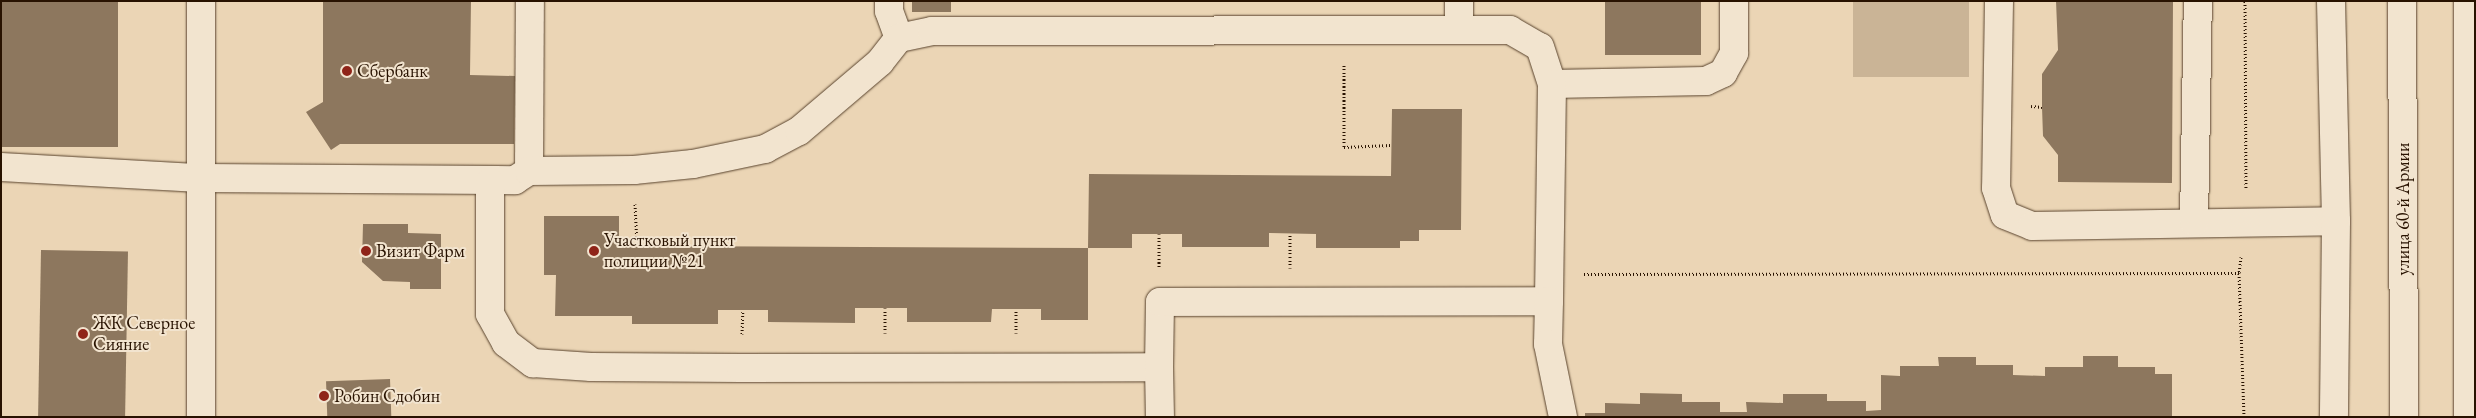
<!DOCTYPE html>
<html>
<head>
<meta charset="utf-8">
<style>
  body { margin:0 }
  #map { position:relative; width:2476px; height:418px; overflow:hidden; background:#ebd5b5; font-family:"EB Garamond",serif }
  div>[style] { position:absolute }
  .green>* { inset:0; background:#cab496; transform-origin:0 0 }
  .building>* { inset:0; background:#8d775e; transform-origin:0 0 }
  .path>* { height:3px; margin-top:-1.5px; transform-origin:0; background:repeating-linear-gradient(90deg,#281200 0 1px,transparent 0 3.5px) }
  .roads { filter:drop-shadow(0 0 1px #59432d) drop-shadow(0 0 1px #59432d) }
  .minor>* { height:28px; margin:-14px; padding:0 14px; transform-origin:14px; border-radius:14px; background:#f2e4cf }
  .dots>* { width:14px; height:14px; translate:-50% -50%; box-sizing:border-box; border:2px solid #f2e4cf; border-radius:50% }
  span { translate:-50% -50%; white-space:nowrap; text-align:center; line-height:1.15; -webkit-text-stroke:4px #f2e4cf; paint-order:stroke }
  .poi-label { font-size:18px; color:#281200 }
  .left { translate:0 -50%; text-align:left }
  .street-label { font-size:18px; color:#281200 }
  .frame { position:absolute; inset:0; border:2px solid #281200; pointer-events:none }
</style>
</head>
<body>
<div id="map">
  <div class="green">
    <i style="left:1853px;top:1px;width:116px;height:76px"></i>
  </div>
  <div class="building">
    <i style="left:1px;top:1px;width:117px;height:146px"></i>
    <i style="clip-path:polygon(323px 1px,471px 1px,470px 75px,515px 76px,514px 144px,340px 144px,331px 150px,306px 112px,323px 102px)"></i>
    <i style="left:912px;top:1px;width:39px;height:11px"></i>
    <i style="left:1605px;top:1px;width:96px;height:54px"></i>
    <i style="clip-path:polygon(2056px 1px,2173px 1px,2172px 183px,2058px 182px,2058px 155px,2043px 136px,2042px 107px,2042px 74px,2058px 50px)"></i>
    <i style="clip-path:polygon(1392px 109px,1462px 109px,1461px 230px,1419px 230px,1419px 241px,1400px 241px,1400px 248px,1316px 248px,1316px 234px,1269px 233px,1269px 247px,1182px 247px,1182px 234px,1132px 234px,1132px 248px,1088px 248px,1089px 174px,1391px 176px)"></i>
    <i style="clip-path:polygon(544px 216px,619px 216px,619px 246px,1088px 248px,1088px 320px,1041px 320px,1041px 309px,992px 309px,991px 322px,907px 322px,907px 308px,855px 308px,855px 323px,768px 322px,768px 310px,718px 310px,718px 324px,632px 324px,632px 316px,555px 316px,556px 275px,544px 275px)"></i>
    <i style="clip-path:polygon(363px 224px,408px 224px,408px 233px,441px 234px,441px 289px,410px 289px,410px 282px,383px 281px,362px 262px)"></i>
    <i style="left:41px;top:250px;width:87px;height:167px;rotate:1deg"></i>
    <i style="clip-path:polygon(2083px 356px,2118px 356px,2118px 367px,2155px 367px,2155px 374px,2172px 374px,2172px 417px,1585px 417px,1585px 413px,1605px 413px,1605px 403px,1640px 404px,1640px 393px,1682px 394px,1682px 402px,1720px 402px,1720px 412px,1747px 412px,1746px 402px,1783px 403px,1783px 394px,1827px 394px,1827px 401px,1866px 401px,1866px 411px,1881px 410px,1881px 375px,1900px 376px,1900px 366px,1939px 366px,1938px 357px,1976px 357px,1976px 365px,2013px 365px,2013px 375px,2045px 376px,2045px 367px,2083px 367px)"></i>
    <i style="left:390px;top:379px;width:37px;height:64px;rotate:88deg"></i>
  </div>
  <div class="path">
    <i style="left:2245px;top:1px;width:187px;rotate:89.7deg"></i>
    <i style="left:1344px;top:65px;width:82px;rotate:90deg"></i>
    <i style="left:1344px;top:147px;width:47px;rotate:-2.4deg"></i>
    <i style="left:2031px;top:106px;width:11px;rotate:5deg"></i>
    <i style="left:635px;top:204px;width:41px;rotate:87.2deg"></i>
    <i style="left:1159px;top:234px;width:34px;rotate:90deg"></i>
    <i style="left:2241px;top:257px;width:16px;rotate:97deg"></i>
    <i style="left:2239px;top:273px;width:144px;rotate:88deg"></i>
    <i style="left:1290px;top:268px;width:35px;rotate:-90deg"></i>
    <i style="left:1584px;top:274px;width:655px;rotate:-0.09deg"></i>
    <i style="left:885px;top:333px;width:25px;rotate:-90deg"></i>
    <i style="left:1016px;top:333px;width:24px;rotate:-90deg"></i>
    <i style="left:742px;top:334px;width:24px;rotate:-88deg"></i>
  </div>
  <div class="roads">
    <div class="minor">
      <i style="left:889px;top:1px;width:10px;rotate:90deg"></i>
      <i style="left:889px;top:11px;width:29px;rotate:70deg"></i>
      <i style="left:1459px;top:1px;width:28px;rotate:90deg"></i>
      <i style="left:1999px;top:1px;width:187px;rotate:90.9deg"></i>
      <i style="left:1996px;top:188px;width:28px;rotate:72deg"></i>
      <i style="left:2005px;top:215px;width:29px;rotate:22deg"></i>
      <i style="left:2032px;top:226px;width:304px;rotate:-0.9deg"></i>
      <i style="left:2331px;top:1px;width:220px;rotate:88.7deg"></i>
      <i style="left:2336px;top:221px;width:196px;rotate:90.6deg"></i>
      <i style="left:2402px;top:1px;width:416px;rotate:89.7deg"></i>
      <i style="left:1552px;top:84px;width:154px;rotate:-1.1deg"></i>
      <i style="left:1706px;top:81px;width:19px;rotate:-25deg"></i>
      <i style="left:1723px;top:73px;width:23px;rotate:-61deg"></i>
      <i style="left:1734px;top:53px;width:52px;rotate:-90deg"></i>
      <i style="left:1px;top:167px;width:199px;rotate:3.2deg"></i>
      <i style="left:200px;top:178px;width:315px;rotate:0.4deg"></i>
      <i style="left:515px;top:180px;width:17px;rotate:-33deg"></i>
      <i style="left:529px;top:171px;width:170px;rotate:-89.7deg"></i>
      <i style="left:529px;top:171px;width:105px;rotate:-0.5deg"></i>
      <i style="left:634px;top:170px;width:59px;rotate:-5.8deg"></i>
      <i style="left:693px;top:164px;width:74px;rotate:-11.8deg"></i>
      <i style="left:765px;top:149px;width:38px;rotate:-28deg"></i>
      <i style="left:799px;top:131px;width:106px;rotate:-40.4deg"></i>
      <i style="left:880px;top:62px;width:31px;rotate:-52deg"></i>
      <i style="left:899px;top:38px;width:34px;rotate:-12deg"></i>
      <i style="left:932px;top:31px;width:578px;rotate:-0.1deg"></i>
      <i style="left:1510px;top:30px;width:34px;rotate:30deg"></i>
      <i style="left:1540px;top:47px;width:39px;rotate:72deg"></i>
      <i style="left:1552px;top:84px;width:217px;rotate:90.8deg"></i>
      <i style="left:490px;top:182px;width:132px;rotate:90deg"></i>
      <i style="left:490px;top:314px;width:33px;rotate:61deg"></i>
      <i style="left:506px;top:343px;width:34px;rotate:37deg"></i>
      <i style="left:533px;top:363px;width:58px;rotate:3.9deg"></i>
      <i style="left:591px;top:367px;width:150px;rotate:0.4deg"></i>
      <i style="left:741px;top:368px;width:418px;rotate:-0.1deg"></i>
      <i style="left:1159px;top:367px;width:65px;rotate:-89.1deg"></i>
      <i style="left:1160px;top:302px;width:389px;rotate:-0.1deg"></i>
      <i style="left:1549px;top:301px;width:43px;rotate:91.3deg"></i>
      <i style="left:1548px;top:344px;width:75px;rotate:78.4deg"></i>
      <i style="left:2194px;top:222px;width:221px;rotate:-89deg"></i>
      <i style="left:1159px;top:367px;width:50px;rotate:88.9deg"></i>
      <i style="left:201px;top:417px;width:416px;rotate:-90deg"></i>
      <i style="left:2468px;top:417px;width:416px;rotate:-90deg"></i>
    </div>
  </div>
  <div class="dots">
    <i style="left:347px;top:71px;background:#8f2418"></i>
    <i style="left:366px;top:251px;background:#8f2418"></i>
    <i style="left:594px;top:251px;background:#8f2418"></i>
    <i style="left:83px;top:334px;background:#8f2418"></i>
    <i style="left:324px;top:396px;background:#8f2418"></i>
  </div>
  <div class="poi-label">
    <span class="left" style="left:357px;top:71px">Сбербанк</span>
    <span class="left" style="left:604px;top:251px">Участковый пункт<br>полиции №21</span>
    <span class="left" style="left:376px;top:251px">Визит Фарм</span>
    <span class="left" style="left:93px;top:334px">ЖК Северное<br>Сияние</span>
    <span class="left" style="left:334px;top:396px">Робин Сдобин</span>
  </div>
  <div class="street-label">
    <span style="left:2403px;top:209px;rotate:-90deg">улица 60-й Армии</span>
  </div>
  <div class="frame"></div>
</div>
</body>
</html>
